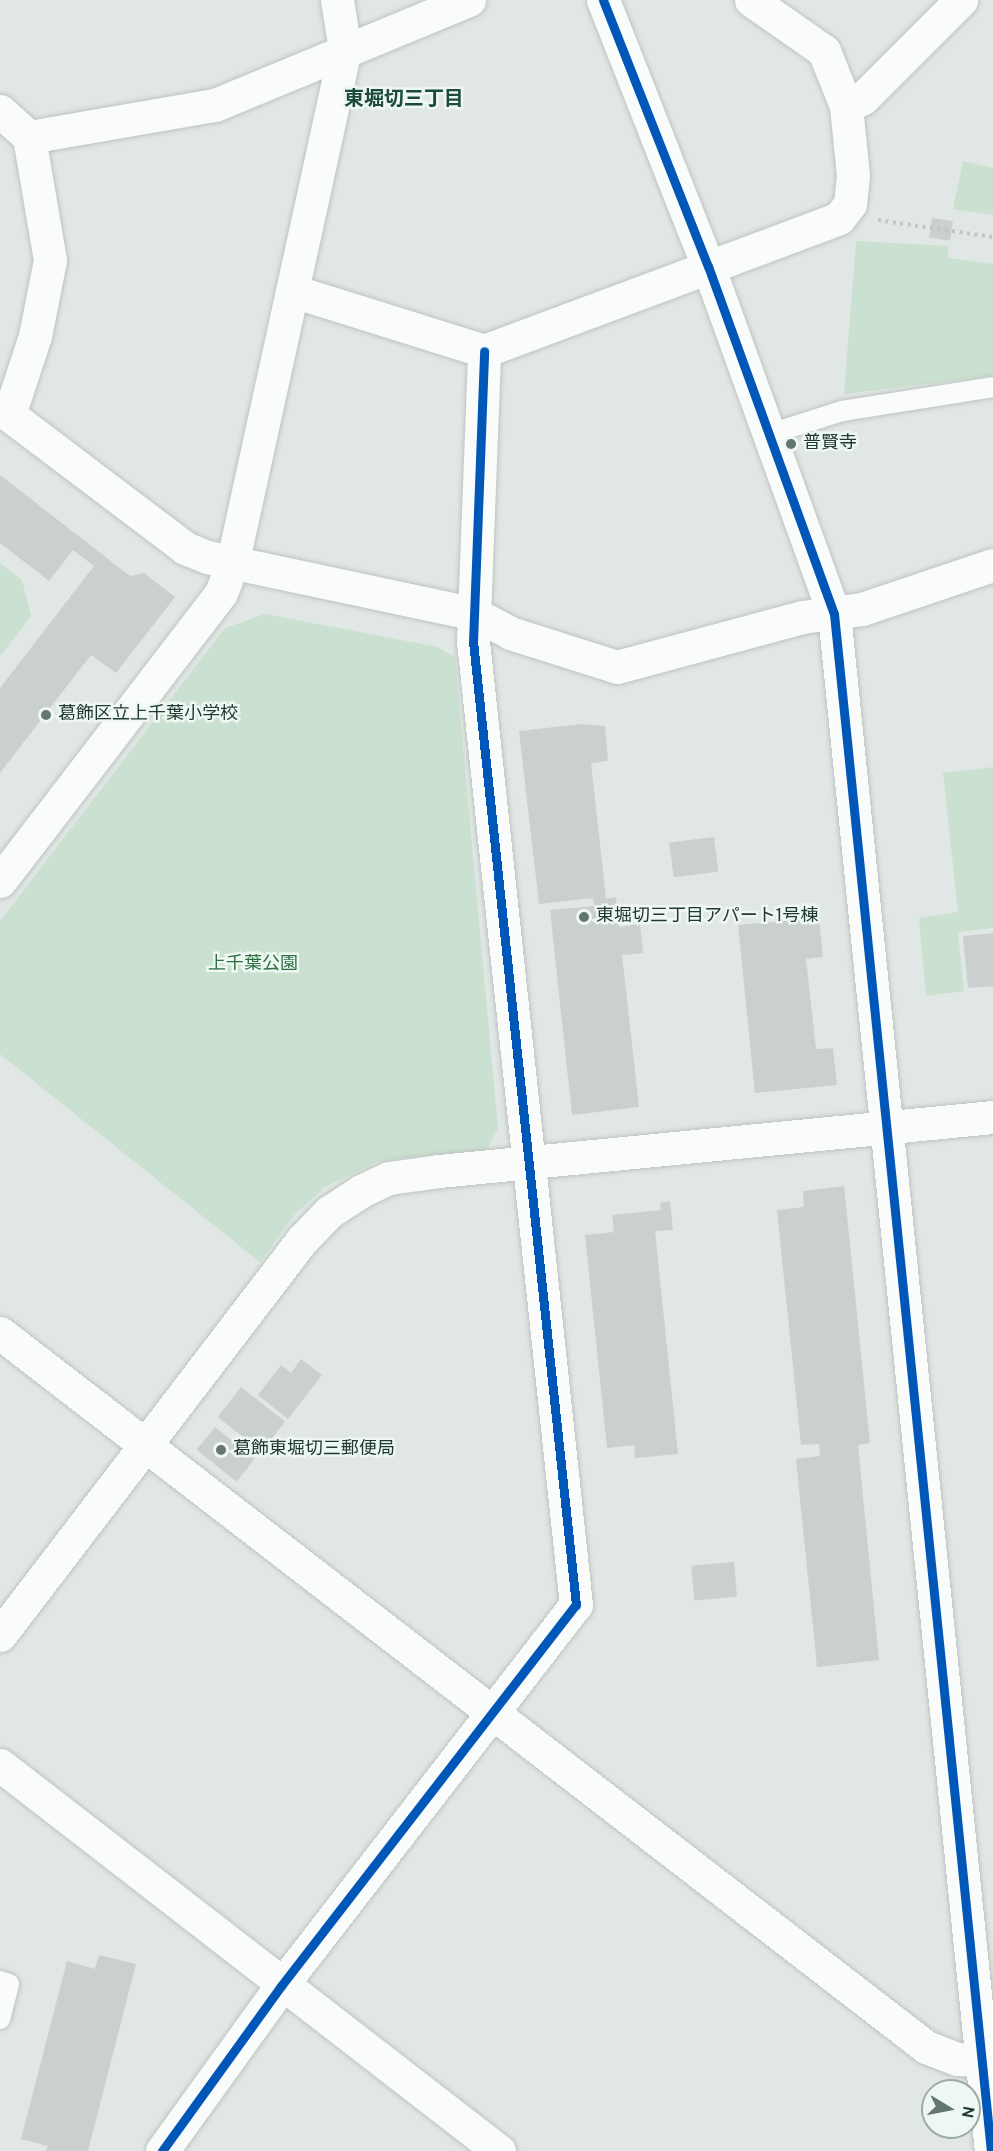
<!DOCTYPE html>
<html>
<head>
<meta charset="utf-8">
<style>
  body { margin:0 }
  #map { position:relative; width:993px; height:2151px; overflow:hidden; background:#e1e7e4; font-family:Overpass,"Noto Sans JP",sans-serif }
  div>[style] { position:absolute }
  .green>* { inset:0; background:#cae0d0 }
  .building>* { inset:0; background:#cad0cd; transform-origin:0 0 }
  .path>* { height:4px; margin-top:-2px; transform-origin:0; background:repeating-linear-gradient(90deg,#bfc7c5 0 3px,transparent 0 7.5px) }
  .roads { filter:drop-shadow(0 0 2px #bec4c1) drop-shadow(0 0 2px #bec4c1) }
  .lane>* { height:20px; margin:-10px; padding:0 10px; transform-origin:10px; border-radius:10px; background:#fafbfb }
  .street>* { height:33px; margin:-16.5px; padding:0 16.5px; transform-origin:16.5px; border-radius:16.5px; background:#fafbfb }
  .secondary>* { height:33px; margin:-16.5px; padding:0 16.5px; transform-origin:16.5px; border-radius:16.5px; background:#fafbfb }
  .cycleway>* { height:9px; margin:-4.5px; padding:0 4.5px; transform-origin:4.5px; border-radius:4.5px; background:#0057b8 }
  .dots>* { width:16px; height:16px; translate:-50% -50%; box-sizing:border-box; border:3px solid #eff7f2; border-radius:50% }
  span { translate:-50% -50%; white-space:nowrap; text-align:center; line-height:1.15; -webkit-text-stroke:5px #eff7f2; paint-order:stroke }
  .poi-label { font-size:18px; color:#203931 }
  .left { translate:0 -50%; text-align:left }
  .park-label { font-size:18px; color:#2b7041 }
  .neighbourhood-label { font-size:20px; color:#1c4b3d; font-weight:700 }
  .north { position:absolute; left:921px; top:2079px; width:60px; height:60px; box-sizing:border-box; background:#eff7f2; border:2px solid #9caba5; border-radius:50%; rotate:100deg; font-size:16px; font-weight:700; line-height:24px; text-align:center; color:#203931 }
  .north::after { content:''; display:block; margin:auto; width:21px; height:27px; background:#647670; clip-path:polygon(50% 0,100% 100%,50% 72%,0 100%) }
</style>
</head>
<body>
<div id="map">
  <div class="green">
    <i style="clip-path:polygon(963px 161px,993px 168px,993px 215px,953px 209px)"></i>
    <i style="clip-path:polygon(856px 241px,948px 246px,948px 258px,993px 264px,993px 376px,844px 394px)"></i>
    <i style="clip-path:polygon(0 563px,22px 580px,31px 616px,0 656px)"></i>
    <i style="clip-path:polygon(265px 614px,438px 647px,455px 658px,498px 1129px,486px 1150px,378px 1161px,325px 1187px,294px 1215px,260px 1262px,0 1054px,0 921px,225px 628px)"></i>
    <i style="clip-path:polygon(993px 767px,993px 928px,958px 932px,964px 991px,926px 996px,919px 918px,958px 912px,943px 773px)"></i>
  </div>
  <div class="building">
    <i style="left:932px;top:218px;width:21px;height:20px;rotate:8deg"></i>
    <i style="clip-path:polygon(0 475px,130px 576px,144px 573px,175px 597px,116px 673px,91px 655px,0 773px,0 688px,94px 566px,73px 550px,49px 581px,0 543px)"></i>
    <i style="clip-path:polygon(582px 724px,605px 726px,608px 761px,591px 763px,606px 899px,616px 897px,619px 927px,640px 924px,643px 953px,622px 955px,639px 1107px,572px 1115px,550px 910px,594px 906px,593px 898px,539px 904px,519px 731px)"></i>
    <i style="left:714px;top:837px;width:35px;height:45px;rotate:83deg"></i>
    <i style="clip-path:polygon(819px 918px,823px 957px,806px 959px,816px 1049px,833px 1048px,837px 1085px,755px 1093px,738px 925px)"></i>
    <i style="clip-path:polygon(993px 933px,993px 986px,968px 988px,963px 936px)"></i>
    <i style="clip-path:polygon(844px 1186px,870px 1443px,858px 1445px,879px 1660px,817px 1667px,796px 1459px,820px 1456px,819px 1444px,801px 1445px,777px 1210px,804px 1207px,803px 1191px)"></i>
    <i style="clip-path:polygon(670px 1201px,673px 1230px,655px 1231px,678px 1454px,635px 1458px,634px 1445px,607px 1448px,585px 1235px,614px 1232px,612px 1215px,661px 1210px,660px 1203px)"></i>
    <i style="clip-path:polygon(301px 1359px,322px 1375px,288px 1419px,258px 1395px,281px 1365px,291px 1373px)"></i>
    <i style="left:241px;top:1387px;width:56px;height:38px;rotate:38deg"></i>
    <i style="left:215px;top:1427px;width:51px;height:29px;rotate:39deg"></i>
    <i style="left:734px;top:1562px;width:35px;height:43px;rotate:85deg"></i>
    <i style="clip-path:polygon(99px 1955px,136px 1964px,88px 2151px,46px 2151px,48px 2146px,21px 2139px,67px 1961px,95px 1969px)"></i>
  </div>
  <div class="path">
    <i style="left:878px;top:220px;width:116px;rotate:8.4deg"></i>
  </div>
  <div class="roads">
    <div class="lane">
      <i style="left:770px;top:434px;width:76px;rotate:-17.7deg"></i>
      <i style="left:842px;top:411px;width:153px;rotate:-9deg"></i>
      <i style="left:0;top:1981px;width:9px;rotate:18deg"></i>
      <i style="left:9px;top:1984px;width:36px;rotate:104deg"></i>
    </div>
    <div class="street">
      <i style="left:751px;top:0;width:89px;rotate:34.9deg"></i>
      <i style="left:824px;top:51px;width:59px;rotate:68.2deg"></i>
      <i style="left:846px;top:106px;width:19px;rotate:-25deg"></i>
      <i style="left:863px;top:98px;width:139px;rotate:-45deg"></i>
      <i style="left:0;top:111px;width:39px;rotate:42deg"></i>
      <i style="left:29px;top:137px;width:189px;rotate:-9.8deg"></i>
      <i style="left:215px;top:105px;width:275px;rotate:-22.5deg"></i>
      <i style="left:293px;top:291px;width:200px;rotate:17.4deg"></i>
      <i style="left:484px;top:351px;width:379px;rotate:-20.5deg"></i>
      <i style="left:839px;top:218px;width:18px;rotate:-52deg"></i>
      <i style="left:850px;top:204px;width:28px;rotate:-84deg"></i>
      <i style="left:853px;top:176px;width:70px;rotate:-95.7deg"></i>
      <i style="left:0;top:408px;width:232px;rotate:37.1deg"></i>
      <i style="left:185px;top:548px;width:24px;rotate:22deg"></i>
      <i style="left:207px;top:557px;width:274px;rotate:12deg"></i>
      <i style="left:475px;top:614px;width:40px;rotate:28deg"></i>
      <i style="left:510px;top:633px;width:112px;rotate:17.6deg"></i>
      <i style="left:617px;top:667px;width:192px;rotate:-15.1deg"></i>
      <i style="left:802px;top:617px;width:61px;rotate:-7.6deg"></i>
      <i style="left:862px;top:609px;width:138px;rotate:-18.6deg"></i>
      <i style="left:9px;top:415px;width:83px;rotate:-71.8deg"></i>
      <i style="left:35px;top:336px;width:77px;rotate:-78.8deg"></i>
      <i style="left:50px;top:260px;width:125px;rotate:-99.7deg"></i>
      <i style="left:232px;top:565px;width:528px;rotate:-77.65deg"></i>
      <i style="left:345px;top:49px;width:50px;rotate:-99.3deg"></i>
      <i style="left:0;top:1635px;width:497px;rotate:-52.6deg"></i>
      <i style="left:302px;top:1240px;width:39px;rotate:-46deg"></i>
      <i style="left:329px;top:1212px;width:38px;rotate:-33deg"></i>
      <i style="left:361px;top:1191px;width:31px;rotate:-25deg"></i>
      <i style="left:389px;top:1178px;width:50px;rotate:-8deg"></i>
      <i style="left:439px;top:1171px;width:557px;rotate:-5.57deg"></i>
      <i style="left:0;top:1765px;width:631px;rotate:37.72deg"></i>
      <i style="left:162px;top:2151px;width:203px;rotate:-54.2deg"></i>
      <i style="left:281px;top:1986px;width:482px;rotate:-52.3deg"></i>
      <i style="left:576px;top:1605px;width:968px;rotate:-96.1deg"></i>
      <i style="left:473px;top:642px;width:291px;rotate:-87.8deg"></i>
    </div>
    <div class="secondary">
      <i style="left:603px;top:0;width:286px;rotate:68.5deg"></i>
      <i style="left:708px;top:266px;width:370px;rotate:70.1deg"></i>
      <i style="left:834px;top:614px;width:1545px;rotate:84.17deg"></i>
      <i style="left:0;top:881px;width:363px;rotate:-52.5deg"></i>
      <i style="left:221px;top:593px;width:30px;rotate:-69deg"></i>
      <i style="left:0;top:1333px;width:1169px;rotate:37.63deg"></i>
      <i style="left:926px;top:2047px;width:33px;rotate:21deg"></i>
      <i style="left:957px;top:2059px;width:24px;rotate:2deg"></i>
    </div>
  </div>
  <div class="cycleway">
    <i style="left:603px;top:0;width:286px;rotate:68.5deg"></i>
    <i style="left:708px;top:266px;width:370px;rotate:70.1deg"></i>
    <i style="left:834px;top:614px;width:1545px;rotate:84.17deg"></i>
    <i style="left:162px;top:2151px;width:203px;rotate:-54.2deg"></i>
    <i style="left:281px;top:1986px;width:482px;rotate:-52.3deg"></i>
    <i style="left:576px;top:1605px;width:968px;rotate:-96.1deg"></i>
    <i style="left:473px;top:642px;width:291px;rotate:-87.8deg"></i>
  </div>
  <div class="dots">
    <i style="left:791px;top:444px;background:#647670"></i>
    <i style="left:46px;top:715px;background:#647670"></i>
    <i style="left:584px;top:917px;background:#647670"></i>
    <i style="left:221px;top:1450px;background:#647670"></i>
  </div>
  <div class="poi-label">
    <span class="left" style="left:803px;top:444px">普賢寺</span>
    <span class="left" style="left:58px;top:715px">葛飾区立上千葉小学校</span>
    <span class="left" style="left:596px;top:917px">東堀切三丁目アパート1号棟</span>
    <span class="left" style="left:233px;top:1450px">葛飾東堀切三郵便局</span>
  </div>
  <div class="park-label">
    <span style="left:253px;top:965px">上千葉公園</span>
  </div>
  <div class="neighbourhood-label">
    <span style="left:404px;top:100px">東堀切三丁目</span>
  </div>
  <div class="north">N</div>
</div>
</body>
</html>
